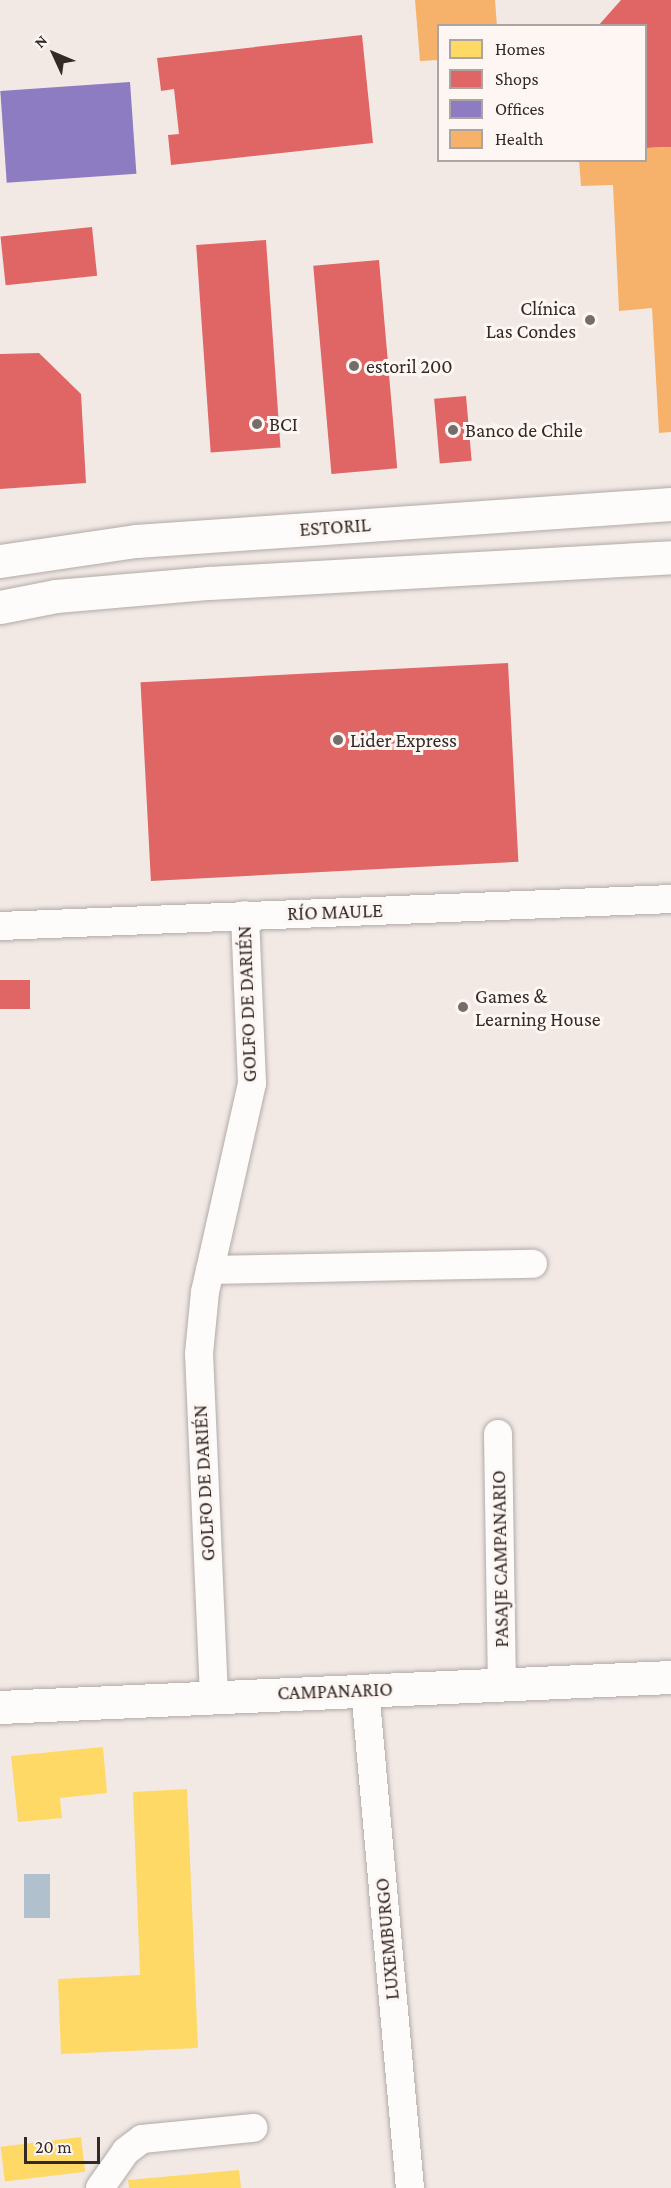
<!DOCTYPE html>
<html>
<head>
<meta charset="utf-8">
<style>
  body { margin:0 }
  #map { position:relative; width:671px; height:2188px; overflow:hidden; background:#f2e9e5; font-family:"Crimson Pro",serif }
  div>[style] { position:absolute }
  .water>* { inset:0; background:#b0c0cc; transform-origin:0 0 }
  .homes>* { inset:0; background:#ffd966; transform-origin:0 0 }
  .shops>* { inset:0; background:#e06666; transform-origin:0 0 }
  .offices>* { inset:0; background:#8e7cc3; transform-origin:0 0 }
  .health>* { inset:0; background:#f6b26b }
  .roads { filter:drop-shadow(0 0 2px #b2aba8) drop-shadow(0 0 2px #b2aba8) }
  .minor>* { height:28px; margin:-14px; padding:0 14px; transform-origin:14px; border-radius:14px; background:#fdfcfb }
  .tertiary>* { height:33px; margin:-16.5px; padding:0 16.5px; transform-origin:16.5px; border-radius:16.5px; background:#fdfcfb }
  .secondary>* { height:33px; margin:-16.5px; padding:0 16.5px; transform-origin:16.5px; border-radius:16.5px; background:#fdfcfb }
  .dots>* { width:16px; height:16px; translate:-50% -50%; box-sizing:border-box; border:3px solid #fdf6f3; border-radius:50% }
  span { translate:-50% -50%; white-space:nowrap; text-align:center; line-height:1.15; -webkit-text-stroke:6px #fdf6f3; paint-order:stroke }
  .poi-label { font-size:20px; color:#312a27 }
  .right { translate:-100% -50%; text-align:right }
  .left { translate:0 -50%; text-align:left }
  .street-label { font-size:20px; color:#312a27 }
  .legend { position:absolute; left:437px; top:24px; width:210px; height:138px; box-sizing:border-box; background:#fdf6f3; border:2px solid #aba4a1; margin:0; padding:8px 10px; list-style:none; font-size:18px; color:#312a27 }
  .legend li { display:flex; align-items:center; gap:12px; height:30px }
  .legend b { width:30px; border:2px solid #aba4a1 }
  .north { position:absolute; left:24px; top:24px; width:60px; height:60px; -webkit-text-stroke:4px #fdf6f3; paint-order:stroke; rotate:314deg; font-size:16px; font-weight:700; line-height:24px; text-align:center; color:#312a27 }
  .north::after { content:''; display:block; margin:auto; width:21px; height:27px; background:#312a27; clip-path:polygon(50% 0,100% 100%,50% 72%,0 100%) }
  .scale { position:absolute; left:24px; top:2137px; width:76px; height:27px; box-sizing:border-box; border:3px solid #312a27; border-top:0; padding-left:8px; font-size:18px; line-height:21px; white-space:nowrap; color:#312a27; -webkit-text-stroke:4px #fdf6f3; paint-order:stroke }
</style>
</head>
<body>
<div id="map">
  <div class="water">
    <i style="left:24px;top:1874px;width:26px;height:44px"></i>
  </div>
  <div class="homes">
    <i style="clip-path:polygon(103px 1747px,107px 1793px,60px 1798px,62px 1818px,18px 1822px,11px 1756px)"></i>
    <i style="clip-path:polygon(187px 1789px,198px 2048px,61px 2054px,58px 1979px,140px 1975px,133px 1792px)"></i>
    <i style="left:81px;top:2137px;width:35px;height:81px;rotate:83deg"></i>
    <i style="clip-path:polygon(239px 2170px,241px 2188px,129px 2188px,128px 2180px)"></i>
  </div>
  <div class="shops">
    <i style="clip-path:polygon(621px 0,671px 0,671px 147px,646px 148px,646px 26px,598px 26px)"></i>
    <i style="clip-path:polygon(362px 35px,373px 143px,171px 165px,168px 135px,179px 134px,174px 89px,161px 91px,157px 58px)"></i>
    <i style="left:92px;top:227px;width:49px;height:92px;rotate:84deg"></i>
    <i style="left:266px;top:240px;width:208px;height:70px;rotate:86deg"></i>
    <i style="left:379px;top:260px;width:209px;height:66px;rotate:85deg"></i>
    <i style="clip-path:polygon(39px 353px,81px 394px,86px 483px,0 489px,0 354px)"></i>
    <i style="left:466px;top:396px;width:65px;height:32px;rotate:85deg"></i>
    <i style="left:508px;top:663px;width:199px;height:368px;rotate:87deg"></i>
    <i style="left:30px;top:980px;width:29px;height:30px;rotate:90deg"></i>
  </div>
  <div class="offices">
    <i style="left:130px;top:82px;width:92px;height:130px;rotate:86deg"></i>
  </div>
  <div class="health">
    <i style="clip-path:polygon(415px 0,495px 0,497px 26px,438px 26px,438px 60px,420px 61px)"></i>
    <i style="clip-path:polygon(671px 147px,671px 432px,659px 433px,652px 308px,619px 311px,613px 185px,581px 186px,579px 160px,646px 160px,646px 148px)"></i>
  </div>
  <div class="roads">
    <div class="minor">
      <i style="left:0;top:926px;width:672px;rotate:-2.3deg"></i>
      <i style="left:210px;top:1270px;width:323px;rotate:-1.1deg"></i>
      <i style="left:498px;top:1434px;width:249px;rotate:89.1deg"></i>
      <i style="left:365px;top:1690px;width:500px;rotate:84.84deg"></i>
      <i style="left:214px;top:1696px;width:342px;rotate:-92.5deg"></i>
      <i style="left:199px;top:1354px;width:62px;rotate:-84.5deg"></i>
      <i style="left:205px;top:1292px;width:214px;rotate:-77.3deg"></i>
      <i style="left:252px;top:1083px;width:168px;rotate:-92.4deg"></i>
      <i style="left:100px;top:2188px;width:45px;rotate:-54.9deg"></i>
      <i style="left:126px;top:2151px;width:20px;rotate:-37deg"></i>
      <i style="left:142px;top:2139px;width:112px;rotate:-5.7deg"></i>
    </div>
    <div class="tertiary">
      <i style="left:0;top:1707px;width:672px;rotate:-2.56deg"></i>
    </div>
    <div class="secondary">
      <i style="left:0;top:561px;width:137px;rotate:-8.4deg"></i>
      <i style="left:136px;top:541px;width:536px;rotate:-3.96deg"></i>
      <i style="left:0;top:607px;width:57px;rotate:-11.1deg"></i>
      <i style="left:56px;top:596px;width:154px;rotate:-4.9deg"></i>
      <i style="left:209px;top:583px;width:463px;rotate:-3.2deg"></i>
    </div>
  </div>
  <div class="dots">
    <i style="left:590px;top:320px;background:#756d6a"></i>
    <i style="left:354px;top:366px;background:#756d6a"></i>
    <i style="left:257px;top:424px;background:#756d6a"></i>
    <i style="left:453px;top:430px;background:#756d6a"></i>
    <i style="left:338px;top:740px;background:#756d6a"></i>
    <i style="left:463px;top:1007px;background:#756d6a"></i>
  </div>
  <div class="poi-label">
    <span class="right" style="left:576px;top:320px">Clínica<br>Las Condes</span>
    <span class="left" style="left:366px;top:366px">estoril 200</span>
    <span class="left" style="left:269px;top:424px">BCI</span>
    <span class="left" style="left:465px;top:430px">Banco de Chile</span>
    <span class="left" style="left:350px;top:740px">Lider Express</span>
    <span class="left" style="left:475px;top:1008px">Games &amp;<br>Learning House</span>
  </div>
  <div class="street-label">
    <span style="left:335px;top:527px;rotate:-4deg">ESTORIL</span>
    <span style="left:335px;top:912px;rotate:-2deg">RÍO MAULE</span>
    <span style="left:247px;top:1004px;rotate:-92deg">GOLFO DE DARIÉN</span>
    <span style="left:204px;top:1483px;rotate:-93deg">GOLFO DE DARIÉN</span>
    <span style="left:500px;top:1559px;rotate:-91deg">PASAJE CAMPANARIO</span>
    <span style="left:335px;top:1691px;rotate:-2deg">CAMPANARIO</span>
    <span style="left:387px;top:1939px;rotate:-95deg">LUXEMBURGO</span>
  </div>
  <ul class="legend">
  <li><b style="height:16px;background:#ffd966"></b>Homes</li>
  <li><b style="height:16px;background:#e06666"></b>Shops</li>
  <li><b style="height:16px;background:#8e7cc3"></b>Offices</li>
  <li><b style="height:16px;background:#f6b26b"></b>Health</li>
  </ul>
  <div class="north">N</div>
  <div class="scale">20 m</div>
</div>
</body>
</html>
